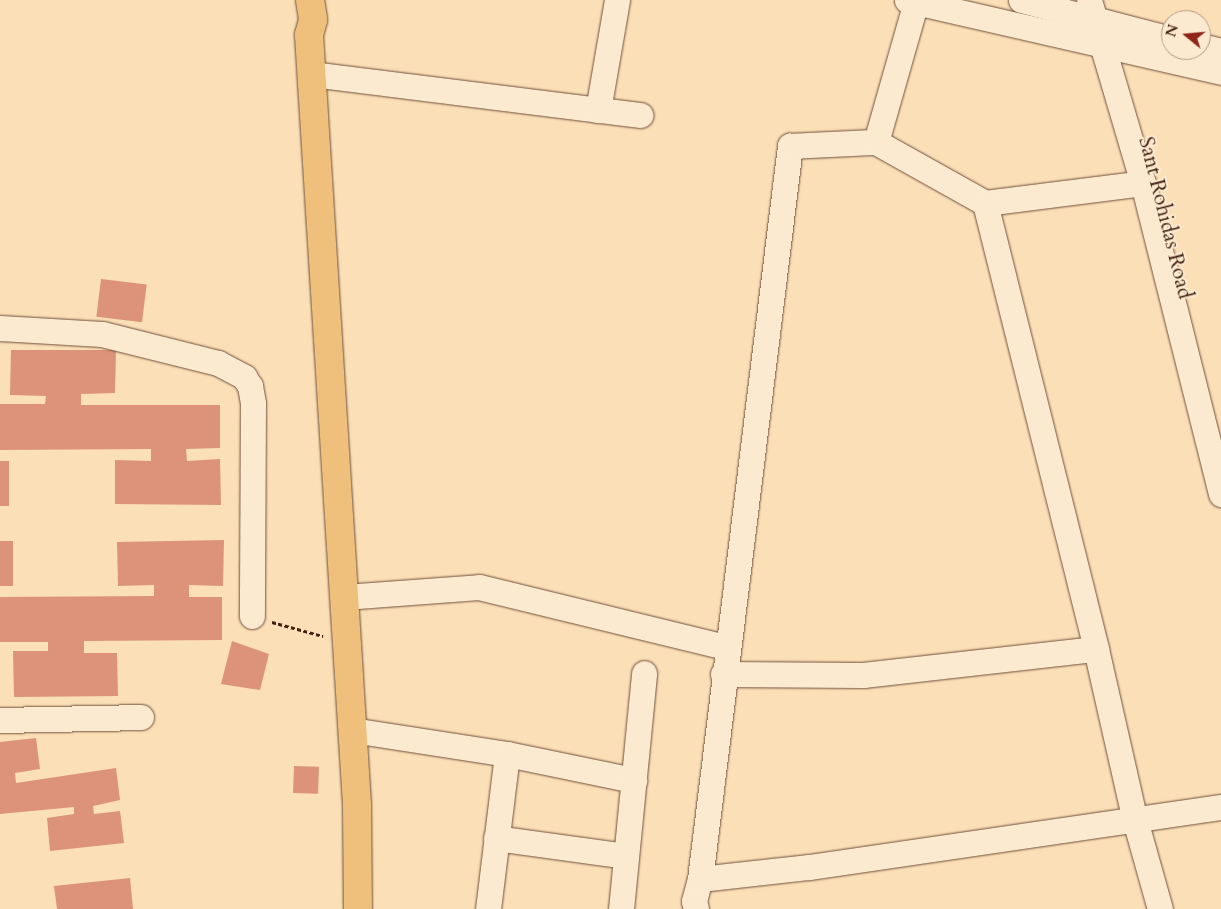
<!DOCTYPE html>
<html>
<head>
<meta charset="utf-8">
<style>
  body { margin:0 }
  #map { position:relative; width:1221px; height:909px; overflow:hidden; background:#fbdfb6; font-family:Cardo,serif }
  div>[style] { position:absolute }
  .building>* { inset:0; background:#dc9379; transform-origin:0 0 }
  .path>* { height:3px; margin-top:-1.5px; transform-origin:0; background:repeating-linear-gradient(90deg,#422014 0 4px,transparent 0 6.5px) }
  .roads { filter:drop-shadow(0 0 1px #70503c) drop-shadow(0 0 1px #70503c) }
  .minor>* { height:25px; margin:-12.5px; padding:0 12.5px; transform-origin:12.5px; border-radius:12.5px; background:#fcead0 }
  .major>* { height:28px; margin:-14px; padding:0 14px; transform-origin:14px; border-radius:14px; background:#eec07b }
  span { translate:-50% -50%; white-space:nowrap; text-align:center; line-height:1.15; -webkit-text-stroke:4px #fcead0; paint-order:stroke }
  .street-label { font-size:21px; color:#422014 }
  .north { position:absolute; left:1161px; top:10px; width:50px; height:50px; box-sizing:border-box; background:#fcead0; border:1px solid #b29985; border-radius:50%; rotate:287deg; font-size:14px; font-weight:700; line-height:20px; text-align:center; color:#422014 }
  .north::after { content:''; display:block; margin:auto; width:18px; height:22px; background:#8f2418; clip-path:polygon(50% 0,100% 100%,50% 72%,0 100%) }
</style>
</head>
<body>
<div id="map">
  <div class="building">
    <i style="left:101px;top:279px;width:46px;height:38px;rotate:7deg"></i>
    <i style="clip-path:polygon(11px 350px,116px 350px,115px 393px,81px 394px,81px 405px,220px 405px,220px 448px,186px 449px,187px 461px,220px 459px,221px 505px,115px 504px,115px 460px,151px 461px,151px 449px,0 450px,0 404px,45px 404px,46px 396px,10px 395px)"></i>
    <i style="left:0;top:461px;width:9px;height:45px"></i>
    <i style="clip-path:polygon(224px 540px,223px 586px,189px 585px,189px 597px,222px 597px,222px 640px,84px 641px,84px 653px,117px 653px,118px 696px,14px 697px,13px 651px,48px 651px,48px 642px,0 642px,0 597px,154px 596px,154px 585px,118px 586px,117px 542px)"></i>
    <i style="left:0;top:541px;width:13px;height:45px"></i>
    <i style="clip-path:polygon(232px 641px,269px 654px,260px 690px,221px 684px)"></i>
    <i style="clip-path:polygon(36px 738px,40px 769px,15px 773px,16px 783px,116px 768px,120px 800px,93px 806px,94px 814px,120px 811px,124px 843px,50px 851px,47px 818px,74px 814px,74px 807px,0 814px,0 742px)"></i>
    <i style="left:294px;top:766px;width:25px;height:27px;rotate:2deg"></i>
    <i style="clip-path:polygon(130px 878px,133px 909px,57px 909px,54px 886px)"></i>
  </div>
  <div class="path">
    <i style="left:272px;top:622px;width:53px;rotate:15.4deg"></i>
  </div>
  <div class="roads">
    <div class="minor">
      <i style="left:907px;top:0;width:322px;rotate:12.9deg"></i>
      <i style="left:1021px;top:0;width:155px;rotate:14.6deg"></i>
      <i style="left:1089px;top:0;width:191px;rotate:73.6deg"></i>
      <i style="left:1143px;top:183px;width:321px;rotate:75.9deg"></i>
      <i style="left:1201px;top:46px;width:21px;rotate:14deg"></i>
      <i style="left:311px;top:74px;width:332px;rotate:7.1deg"></i>
      <i style="left:598px;top:110px;width:112px;rotate:-80.2deg"></i>
      <i style="left:876px;top:142px;width:125px;rotate:29.2deg"></i>
      <i style="left:985px;top:203px;width:159px;rotate:-7.2deg"></i>
      <i style="left:985px;top:203px;width:460px;rotate:76deg"></i>
      <i style="left:1096px;top:649px;width:175px;rotate:77.2deg"></i>
      <i style="left:1135px;top:820px;width:92px;rotate:74.3deg"></i>
      <i style="left:0;top:328px;width:102px;rotate:3.4deg"></i>
      <i style="left:102px;top:334px;width:120px;rotate:14deg"></i>
      <i style="left:218px;top:363px;width:30px;rotate:28deg"></i>
      <i style="left:244px;top:377px;width:11px;rotate:56deg"></i>
      <i style="left:250px;top:386px;width:17px;rotate:80deg"></i>
      <i style="left:253px;top:403px;width:213px;rotate:90.3deg"></i>
      <i style="left:344px;top:597px;width:135px;rotate:-4.2deg"></i>
      <i style="left:479px;top:587px;width:254px;rotate:13.7deg"></i>
      <i style="left:723px;top:674px;width:140px;rotate:0.4deg"></i>
      <i style="left:863px;top:675px;width:234px;rotate:-6.4deg"></i>
      <i style="left:0;top:720px;width:141px;rotate:-1.2deg"></i>
      <i style="left:352px;top:730px;width:157px;rotate:8.8deg"></i>
      <i style="left:507px;top:754px;width:130px;rotate:11.6deg"></i>
      <i style="left:496px;top:838px;width:131px;rotate:7.9deg"></i>
      <i style="left:700px;top:879px;width:110px;rotate:-6.3deg"></i>
      <i style="left:809px;top:867px;width:416px;rotate:-8.3deg"></i>
      <i style="left:488px;top:909px;width:156px;rotate:-83deg"></i>
      <i style="left:621px;top:909px;width:237px;rotate:-84.4deg"></i>
      <i style="left:696px;top:909px;width:8px;rotate:-104deg"></i>
      <i style="left:694px;top:901px;width:23px;rotate:-75deg"></i>
      <i style="left:700px;top:879px;width:739px;rotate:-83deg"></i>
      <i style="left:790px;top:146px;width:86px;rotate:-2.7deg"></i>
      <i style="left:876px;top:142px;width:146px;rotate:-74.1deg"></i>
    </div>
    <div class="major">
      <i style="left:310px;top:0;width:20px;rotate:81deg"></i>
      <i style="left:313px;top:20px;width:16px;rotate:105deg"></i>
      <i style="left:309px;top:35px;width:770px;rotate:86.43deg"></i>
      <i style="left:357px;top:804px;width:105px;rotate:89.5deg"></i>
    </div>
  </div>
  <div class="street-label">
    <span style="left:1165px;top:218px;rotate:76deg">Sant Rohidas Road</span>
  </div>
  <div class="north">N</div>
</div>
</body>
</html>
